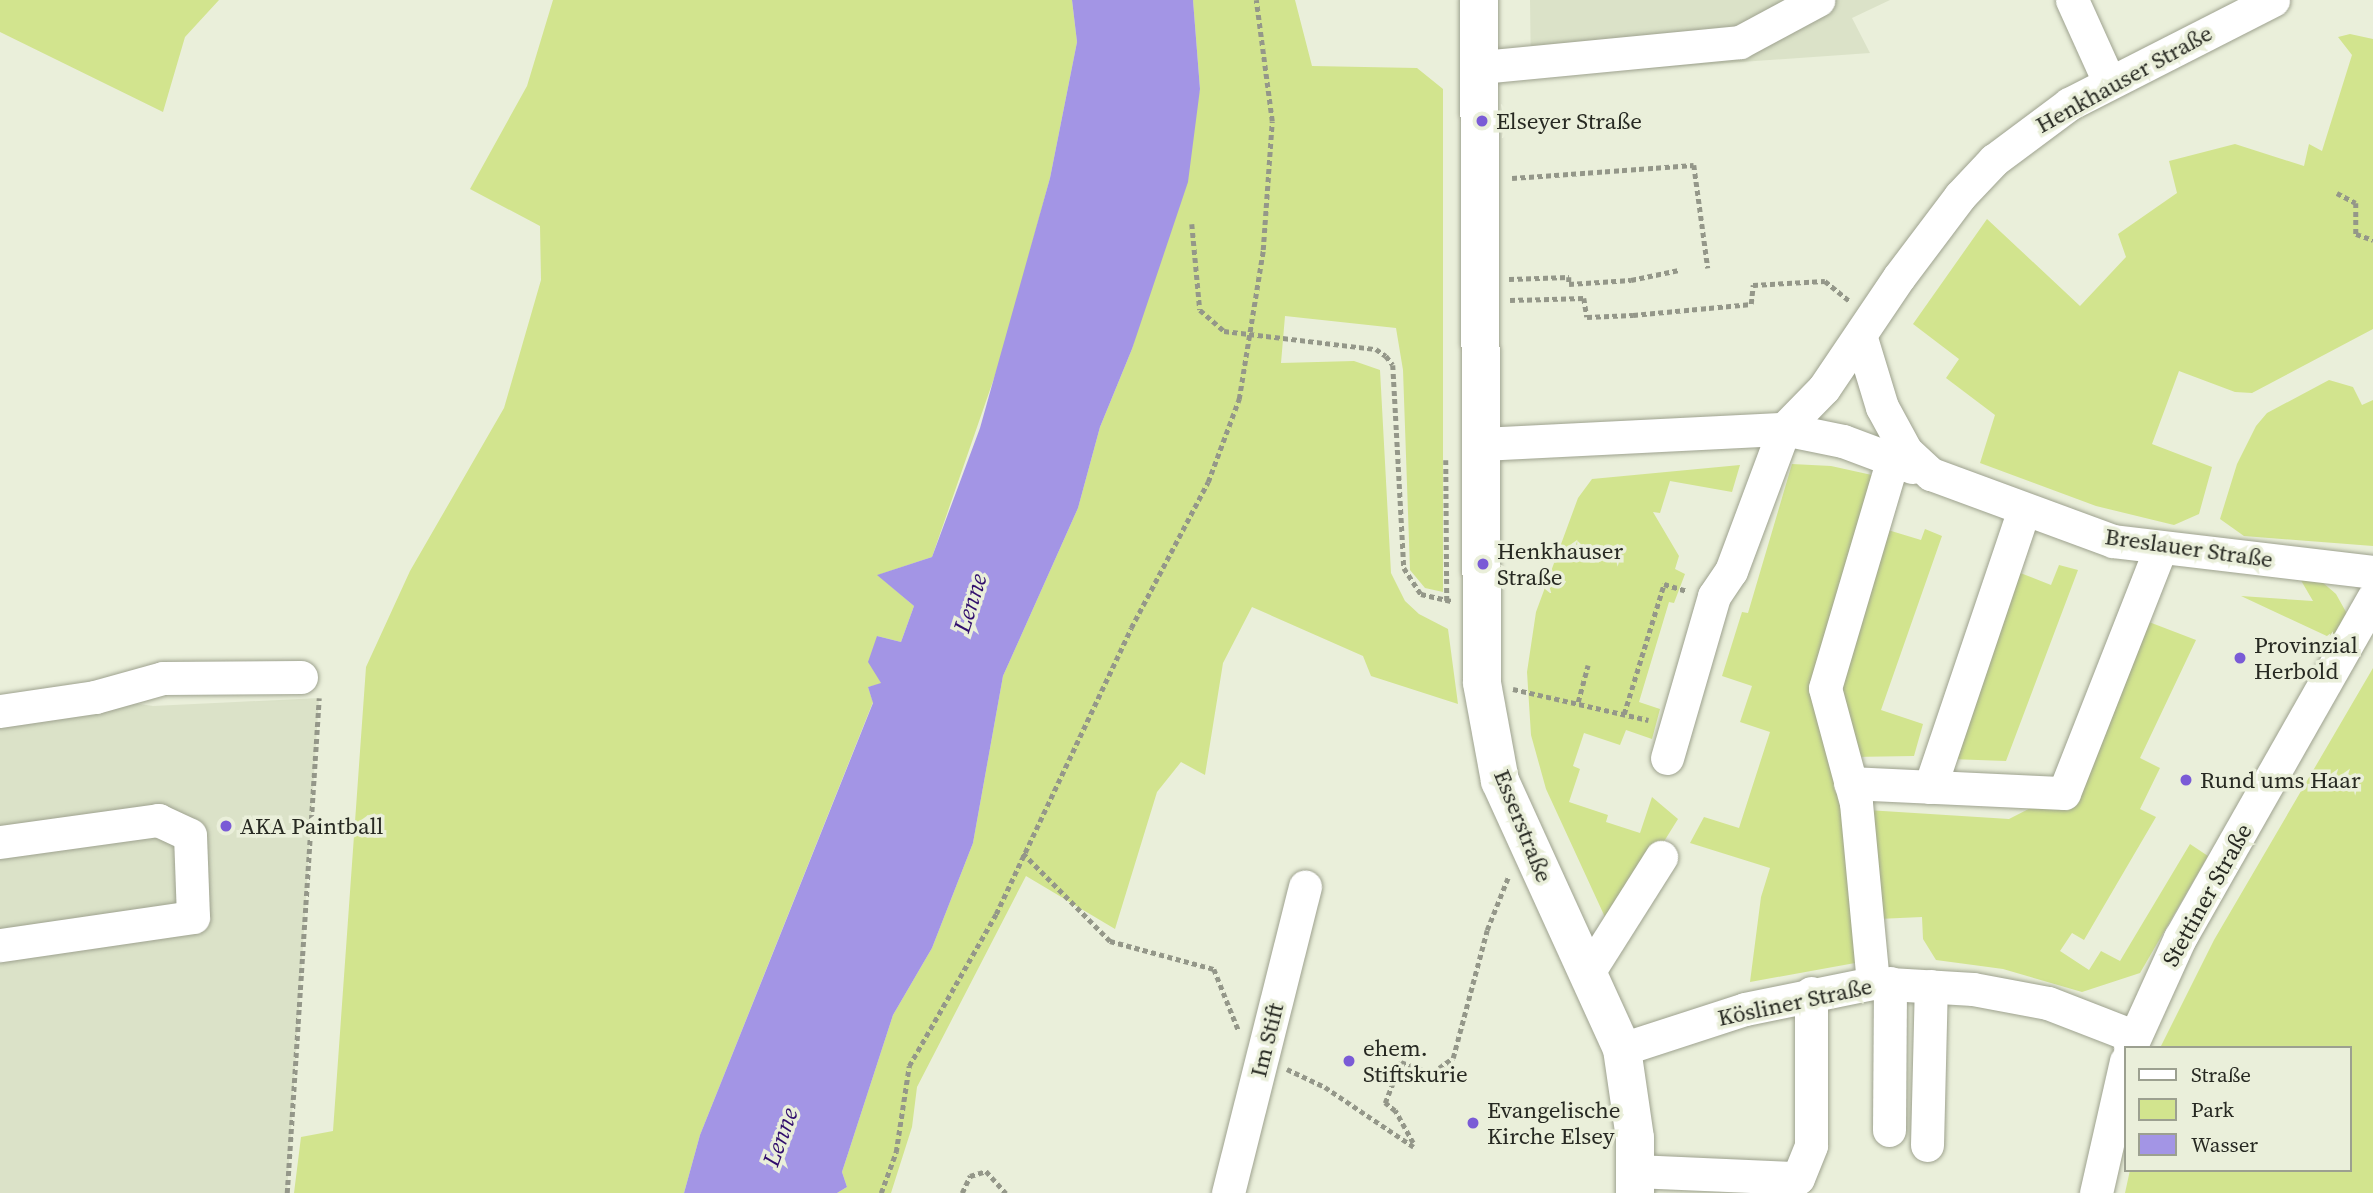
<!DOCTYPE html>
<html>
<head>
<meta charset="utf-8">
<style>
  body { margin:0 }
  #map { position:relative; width:2373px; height:1193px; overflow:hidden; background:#eaefda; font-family:"Source Serif 4",serif }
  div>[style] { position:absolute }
  .built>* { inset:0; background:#dbe2c8 }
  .green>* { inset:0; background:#d2e48e }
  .water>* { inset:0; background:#a395e5 }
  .path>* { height:4.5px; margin-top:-2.25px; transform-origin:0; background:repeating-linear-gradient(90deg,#949789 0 5px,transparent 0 8.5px) }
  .roads { filter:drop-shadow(0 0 2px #9ea28f) drop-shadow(0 0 2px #9ea28f) }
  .minor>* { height:33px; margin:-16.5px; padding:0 16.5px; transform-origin:16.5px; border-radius:16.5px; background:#fff }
  .major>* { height:38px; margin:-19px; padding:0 19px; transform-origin:19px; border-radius:19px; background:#fff }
  .dots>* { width:19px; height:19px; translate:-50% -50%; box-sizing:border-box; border:4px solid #eaefda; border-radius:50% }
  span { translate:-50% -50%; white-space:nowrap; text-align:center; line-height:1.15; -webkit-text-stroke:7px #eaefda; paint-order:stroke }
  .street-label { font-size:23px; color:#272922 }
  .poi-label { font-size:23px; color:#272922 }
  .left { translate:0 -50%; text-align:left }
  .water-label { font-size:24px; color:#300d6c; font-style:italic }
  .legend { position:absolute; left:2124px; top:1046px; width:228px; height:126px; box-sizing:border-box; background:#eaefda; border:2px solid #9ca090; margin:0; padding:9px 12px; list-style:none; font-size:21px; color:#272922 }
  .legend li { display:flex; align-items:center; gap:14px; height:35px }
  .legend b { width:35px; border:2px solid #9ca090 }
</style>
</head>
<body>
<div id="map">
  <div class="built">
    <i style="clip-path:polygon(1530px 0,1890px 0,1852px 18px,1870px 53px,1531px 77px)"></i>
    <i style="clip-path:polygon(95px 697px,153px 706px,319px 698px,287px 1193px,0 1193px,0 711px)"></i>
  </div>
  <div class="green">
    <i style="clip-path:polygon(0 0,219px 0,185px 37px,163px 112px,0 32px)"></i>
    <i style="clip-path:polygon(553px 0,1072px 0,1077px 42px,1050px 178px,1001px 358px,932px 557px,878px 575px,914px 606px,901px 642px,877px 636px,881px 684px,868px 687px,873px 702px,700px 1135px,684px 1193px,294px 1193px,301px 1137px,333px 1131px,366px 667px,410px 571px,504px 408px,541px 280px,540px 226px,470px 189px,527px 86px)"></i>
    <i style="clip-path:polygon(1193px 0,1295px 0,1312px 66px,1417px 68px,1443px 89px,1443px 592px,1425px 588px,1410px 570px,1403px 370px,1396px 328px,1285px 316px,1281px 363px,1354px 361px,1380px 370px,1391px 573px,1405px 601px,1419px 614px,1448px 629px,1458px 704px,1371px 676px,1363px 656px,1252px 607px,1223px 663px,1205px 775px,1181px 762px,1157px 792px,1115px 929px,1026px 876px,917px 1087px,912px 1127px,891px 1193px,837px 1193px,847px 1187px,842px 1172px,893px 1015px,932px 948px,973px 843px,1003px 676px,1078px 508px,1100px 427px,1132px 349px,1200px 89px)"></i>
    <i style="clip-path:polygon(2350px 34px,2373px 39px,2373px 329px,2252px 393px,2235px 392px,2179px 371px,2152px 444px,2212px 467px,2199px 514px,2174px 525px,2096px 506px,1980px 463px,1995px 415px,1946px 378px,1959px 359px,1913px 324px,1987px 219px,2080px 306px,2126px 257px,2118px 234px,2177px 193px,2169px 161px,2235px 144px,2304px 166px,2309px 144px,2322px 151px,2352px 55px,2338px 37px)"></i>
    <i style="clip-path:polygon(2329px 380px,2353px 387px,2362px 405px,2373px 400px,2373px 546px,2244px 536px,2220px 519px,2237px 464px,2256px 426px,2267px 413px)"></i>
    <i style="clip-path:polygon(1792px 464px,1831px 466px,1881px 477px,1830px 649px,1837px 756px,1866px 961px,1750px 982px,1761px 897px,1770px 868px,1690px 843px,1704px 817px,1739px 828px,1770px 732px,1740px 722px,1752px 686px,1722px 676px,1742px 612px,1748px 613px)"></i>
    <i style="clip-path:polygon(1740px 465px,1732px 492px,1670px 481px,1660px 513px,1653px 512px,1679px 556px,1675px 569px,1685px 574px,1674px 603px,1669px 602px,1639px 702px,1660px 709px,1652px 739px,1626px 730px,1620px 745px,1584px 733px,1573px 766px,1580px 769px,1569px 802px,1608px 815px,1606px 822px,1640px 833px,1652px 797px,1678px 819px,1610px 928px,1546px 789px,1531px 735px,1527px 672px,1536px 612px,1578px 498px,1592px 479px)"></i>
    <i style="clip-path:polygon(1878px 527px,1921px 540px,1925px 529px,1942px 536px,1881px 710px,1923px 724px,1914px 756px,1851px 757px,1835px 692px)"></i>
    <i style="clip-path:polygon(2059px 565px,2078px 570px,2006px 761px,1950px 759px,2010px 569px,2051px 585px)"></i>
    <i style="clip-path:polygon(2299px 577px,2321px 581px,2336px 594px,2346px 612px,2344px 644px,2241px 596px,2313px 601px)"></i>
    <i style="clip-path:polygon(2149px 622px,2196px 640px,2140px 758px,2160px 768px,2140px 809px,2156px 817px,2084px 940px,2072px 933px,2060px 951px,2089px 970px,2101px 951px,2120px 961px,2190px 844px,2208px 856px,2140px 973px,2082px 992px,2003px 969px,1936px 960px,1923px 939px,1922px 917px,1878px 919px,1867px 810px,2009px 819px,2046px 800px)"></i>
    <i style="clip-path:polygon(2373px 668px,2373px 1193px,2125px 1193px,2130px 1170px,2350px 1170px,2350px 1048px,2160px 1048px,2214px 940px)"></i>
  </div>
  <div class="water">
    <i style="clip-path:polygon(1072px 0,1193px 0,1200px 89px,1188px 182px,1132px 349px,1100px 427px,1078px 508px,1003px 676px,973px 843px,932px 948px,893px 1015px,842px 1172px,847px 1187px,837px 1193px,684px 1193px,700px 1135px,873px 703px,868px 687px,881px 683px,868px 662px,877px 636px,901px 642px,914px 606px,877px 575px,932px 557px,980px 428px,1050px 178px,1077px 42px)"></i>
  </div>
  <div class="path">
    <i style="left:1512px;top:178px;width:182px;rotate:-4.1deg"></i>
    <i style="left:1694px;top:165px;width:104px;rotate:82.3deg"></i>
    <i style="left:2337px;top:193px;width:21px;rotate:28deg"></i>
    <i style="left:2356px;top:203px;width:31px;rotate:90deg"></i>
    <i style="left:2356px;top:234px;width:18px;rotate:19deg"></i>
    <i style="left:1192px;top:224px;width:86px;rotate:84.7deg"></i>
    <i style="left:1200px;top:310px;width:32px;rotate:41deg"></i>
    <i style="left:1224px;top:331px;width:153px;rotate:6.8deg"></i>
    <i style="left:1376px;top:349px;width:12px;rotate:35deg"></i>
    <i style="left:1386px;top:356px;width:11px;rotate:52deg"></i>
    <i style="left:1393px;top:365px;width:203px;rotate:86.9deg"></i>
    <i style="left:1404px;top:568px;width:31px;rotate:57deg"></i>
    <i style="left:1421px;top:594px;width:31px;rotate:13deg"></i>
    <i style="left:1509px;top:279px;width:60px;rotate:-1.9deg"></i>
    <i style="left:1569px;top:277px;width:7px;rotate:90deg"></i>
    <i style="left:1569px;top:284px;width:62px;rotate:-3.7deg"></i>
    <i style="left:1631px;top:280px;width:49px;rotate:-11.8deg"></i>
    <i style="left:1510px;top:300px;width:74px;rotate:-1.5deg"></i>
    <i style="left:1584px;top:298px;width:19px;rotate:81deg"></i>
    <i style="left:1587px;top:317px;width:46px;rotate:-2.5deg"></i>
    <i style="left:1633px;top:315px;width:119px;rotate:-5.3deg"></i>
    <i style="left:1751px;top:304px;width:19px;rotate:-84deg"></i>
    <i style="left:1753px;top:285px;width:72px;rotate:-3.2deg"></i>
    <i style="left:1825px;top:281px;width:32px;rotate:39deg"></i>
    <i style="left:1446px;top:460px;width:141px;rotate:89.6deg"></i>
    <i style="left:1513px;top:689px;width:139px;rotate:12.9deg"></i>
    <i style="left:1578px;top:702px;width:38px;rotate:-75deg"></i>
    <i style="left:1624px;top:714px;width:136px;rotate:-72.9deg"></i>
    <i style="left:1664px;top:584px;width:24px;rotate:17deg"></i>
    <i style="left:1023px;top:853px;width:124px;rotate:45.3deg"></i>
    <i style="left:1110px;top:941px;width:108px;rotate:15.1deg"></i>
    <i style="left:1214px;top:969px;width:65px;rotate:68.2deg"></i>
    <i style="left:1287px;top:1069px;width:42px;rotate:25.3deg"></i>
    <i style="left:1325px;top:1087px;width:107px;rotate:34deg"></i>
    <i style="left:1413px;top:1143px;width:37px;rotate:-119deg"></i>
    <i style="left:1395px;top:1111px;width:13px;rotate:-141deg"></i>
    <i style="left:1385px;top:1103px;width:44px;rotate:-68.7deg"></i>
    <i style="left:1401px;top:1062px;width:33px;rotate:20deg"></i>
    <i style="left:1432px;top:1073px;width:26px;rotate:-36deg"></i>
    <i style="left:1453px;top:1058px;width:132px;rotate:-75.1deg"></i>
    <i style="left:1487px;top:930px;width:59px;rotate:-68.2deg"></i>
    <i style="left:287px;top:1193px;width:496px;rotate:-86.3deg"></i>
    <i style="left:881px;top:1193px;width:44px;rotate:-69.9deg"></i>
    <i style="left:896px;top:1152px;width:87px;rotate:-81.4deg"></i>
    <i style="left:909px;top:1066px;width:175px;rotate:-60.2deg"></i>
    <i style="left:996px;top:914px;width:316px;rotate:-64.7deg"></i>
    <i style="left:1131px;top:628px;width:165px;rotate:-62.2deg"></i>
    <i style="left:1208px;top:482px;width:89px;rotate:-69.5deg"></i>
    <i style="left:1239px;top:399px;width:151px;rotate:-80.8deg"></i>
    <i style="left:1263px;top:250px;width:129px;rotate:-86deg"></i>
    <i style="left:1272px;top:121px;width:122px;rotate:-97.5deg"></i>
    <i style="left:962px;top:1193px;width:19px;rotate:-65deg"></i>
    <i style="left:970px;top:1176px;width:17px;rotate:-17deg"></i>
    <i style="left:986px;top:1171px;width:30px;rotate:48deg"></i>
  </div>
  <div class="roads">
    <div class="minor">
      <i style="left:2072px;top:0;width:90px;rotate:65.7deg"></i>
      <i style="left:1481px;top:67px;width:260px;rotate:-5.5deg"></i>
      <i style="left:1740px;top:42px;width:89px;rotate:-28.3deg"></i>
      <i style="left:1861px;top:338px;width:72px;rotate:73.1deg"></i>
      <i style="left:1882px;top:407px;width:50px;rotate:61.4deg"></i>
      <i style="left:1906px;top:451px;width:34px;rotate:43deg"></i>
      <i style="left:1931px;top:474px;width:194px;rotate:20.2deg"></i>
      <i style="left:2113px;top:541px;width:262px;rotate:6.8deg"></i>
      <i style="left:1483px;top:444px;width:301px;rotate:-2.9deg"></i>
      <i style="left:1784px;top:429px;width:57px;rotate:-45.7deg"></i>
      <i style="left:1824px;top:388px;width:134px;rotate:-56deg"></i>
      <i style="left:1899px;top:277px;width:101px;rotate:-53deg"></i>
      <i style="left:1960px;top:196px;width:50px;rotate:-46.6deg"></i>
      <i style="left:1994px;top:160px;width:94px;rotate:-36.7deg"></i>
      <i style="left:2069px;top:104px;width:229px;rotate:-27deg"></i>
      <i style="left:0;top:711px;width:96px;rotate:-8.4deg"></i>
      <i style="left:95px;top:697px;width:71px;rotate:-15.6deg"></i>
      <i style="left:163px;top:678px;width:138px;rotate:-0.4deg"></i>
      <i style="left:1667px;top:758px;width:169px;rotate:-73.8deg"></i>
      <i style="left:1714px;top:596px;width:30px;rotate:-56deg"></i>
      <i style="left:1731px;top:571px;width:152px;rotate:-69.5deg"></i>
      <i style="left:1784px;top:429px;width:60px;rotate:11.5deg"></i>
      <i style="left:1843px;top:441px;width:74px;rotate:20.6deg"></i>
      <i style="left:1850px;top:783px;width:214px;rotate:2.7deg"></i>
      <i style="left:2064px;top:793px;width:264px;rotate:-68.5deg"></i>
      <i style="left:1930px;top:787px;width:293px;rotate:-71.3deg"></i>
      <i style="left:0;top:842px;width:160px;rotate:-7.9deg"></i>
      <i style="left:158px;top:820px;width:35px;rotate:25deg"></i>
      <i style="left:190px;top:835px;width:82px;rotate:87.9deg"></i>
      <i style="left:193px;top:917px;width:195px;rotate:171.7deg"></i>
      <i style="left:1589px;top:971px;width:135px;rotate:-57.7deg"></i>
      <i style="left:1873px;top:983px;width:181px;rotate:-95.4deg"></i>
      <i style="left:1856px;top:803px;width:119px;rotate:-105.1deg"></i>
      <i style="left:1825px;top:688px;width:239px;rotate:-73.5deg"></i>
      <i style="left:2130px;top:1048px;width:121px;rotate:-65.6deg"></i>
      <i style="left:2180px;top:938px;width:391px;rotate:-60.4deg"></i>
      <i style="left:1622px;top:1049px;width:129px;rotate:-18deg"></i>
      <i style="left:1745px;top:1009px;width:131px;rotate:-11.5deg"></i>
      <i style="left:1873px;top:983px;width:100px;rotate:3.4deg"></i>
      <i style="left:1973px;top:989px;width:76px;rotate:10.6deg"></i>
      <i style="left:2048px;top:1003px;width:91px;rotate:21.2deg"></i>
      <i style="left:1889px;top:1130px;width:147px;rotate:-89.6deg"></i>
      <i style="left:1927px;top:1145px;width:159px;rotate:-88.6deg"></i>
      <i style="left:1635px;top:1171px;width:163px;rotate:2.5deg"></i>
      <i style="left:1798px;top:1178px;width:35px;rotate:-68deg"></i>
      <i style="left:1811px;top:1145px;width:152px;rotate:-90deg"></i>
      <i style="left:1228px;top:1193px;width:316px;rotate:-75.9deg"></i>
      <i style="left:2096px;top:1193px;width:135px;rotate:-77.2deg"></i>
    </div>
    <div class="major">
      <i style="left:1479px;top:0;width:683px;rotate:89.75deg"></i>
      <i style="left:1482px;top:683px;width:100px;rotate:79.6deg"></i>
      <i style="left:1500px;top:781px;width:294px;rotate:65.5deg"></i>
      <i style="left:1622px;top:1049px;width:90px;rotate:81.7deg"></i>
      <i style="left:1635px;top:1138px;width:55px;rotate:90deg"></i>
    </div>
  </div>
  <div class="dots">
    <i style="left:1482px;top:121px;background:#7a5bd6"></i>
    <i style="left:1483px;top:564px;background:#7a5bd6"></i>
    <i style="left:2240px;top:658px;background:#7a5bd6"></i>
    <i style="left:2186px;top:780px;background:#7a5bd6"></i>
    <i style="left:226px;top:826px;background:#7a5bd6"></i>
    <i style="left:1349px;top:1061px;background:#7a5bd6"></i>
    <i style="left:1473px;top:1123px;background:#7a5bd6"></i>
  </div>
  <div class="street-label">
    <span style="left:2124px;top:79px;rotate:-29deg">Henkhauser Straße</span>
    <span style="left:2189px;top:548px;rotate:8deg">Breslauer Straße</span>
    <span style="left:1523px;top:826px;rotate:68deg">Esserstraße</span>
    <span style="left:2207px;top:895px;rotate:-61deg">Stettiner Straße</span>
    <span style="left:1795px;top:1002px;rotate:-12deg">Kösliner Straße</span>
    <span style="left:1267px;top:1040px;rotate:-76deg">Im Stift</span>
  </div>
  <div class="poi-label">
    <span class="left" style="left:1496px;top:121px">Elseyer Straße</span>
    <span class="left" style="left:1497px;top:564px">Henkhauser<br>Straße</span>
    <span class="left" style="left:2254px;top:658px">Provinzial<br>Herbold</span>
    <span class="left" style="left:2200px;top:780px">Rund ums Haar</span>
    <span class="left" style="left:240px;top:826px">AKA Paintball</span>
    <span class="left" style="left:1363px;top:1061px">ehem.<br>Stiftskurie</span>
    <span class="left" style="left:1487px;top:1123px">Evangelische<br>Kirche Elsey</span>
  </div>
  <div class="water-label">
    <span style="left:970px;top:603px;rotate:-72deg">Lenne</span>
    <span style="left:780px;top:1137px;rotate:-70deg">Lenne</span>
  </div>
  <ul class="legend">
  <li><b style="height:9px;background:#fff"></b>Straße</li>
  <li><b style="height:19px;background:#d2e48e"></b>Park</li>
  <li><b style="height:19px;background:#a395e5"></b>Wasser</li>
  </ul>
</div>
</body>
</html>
